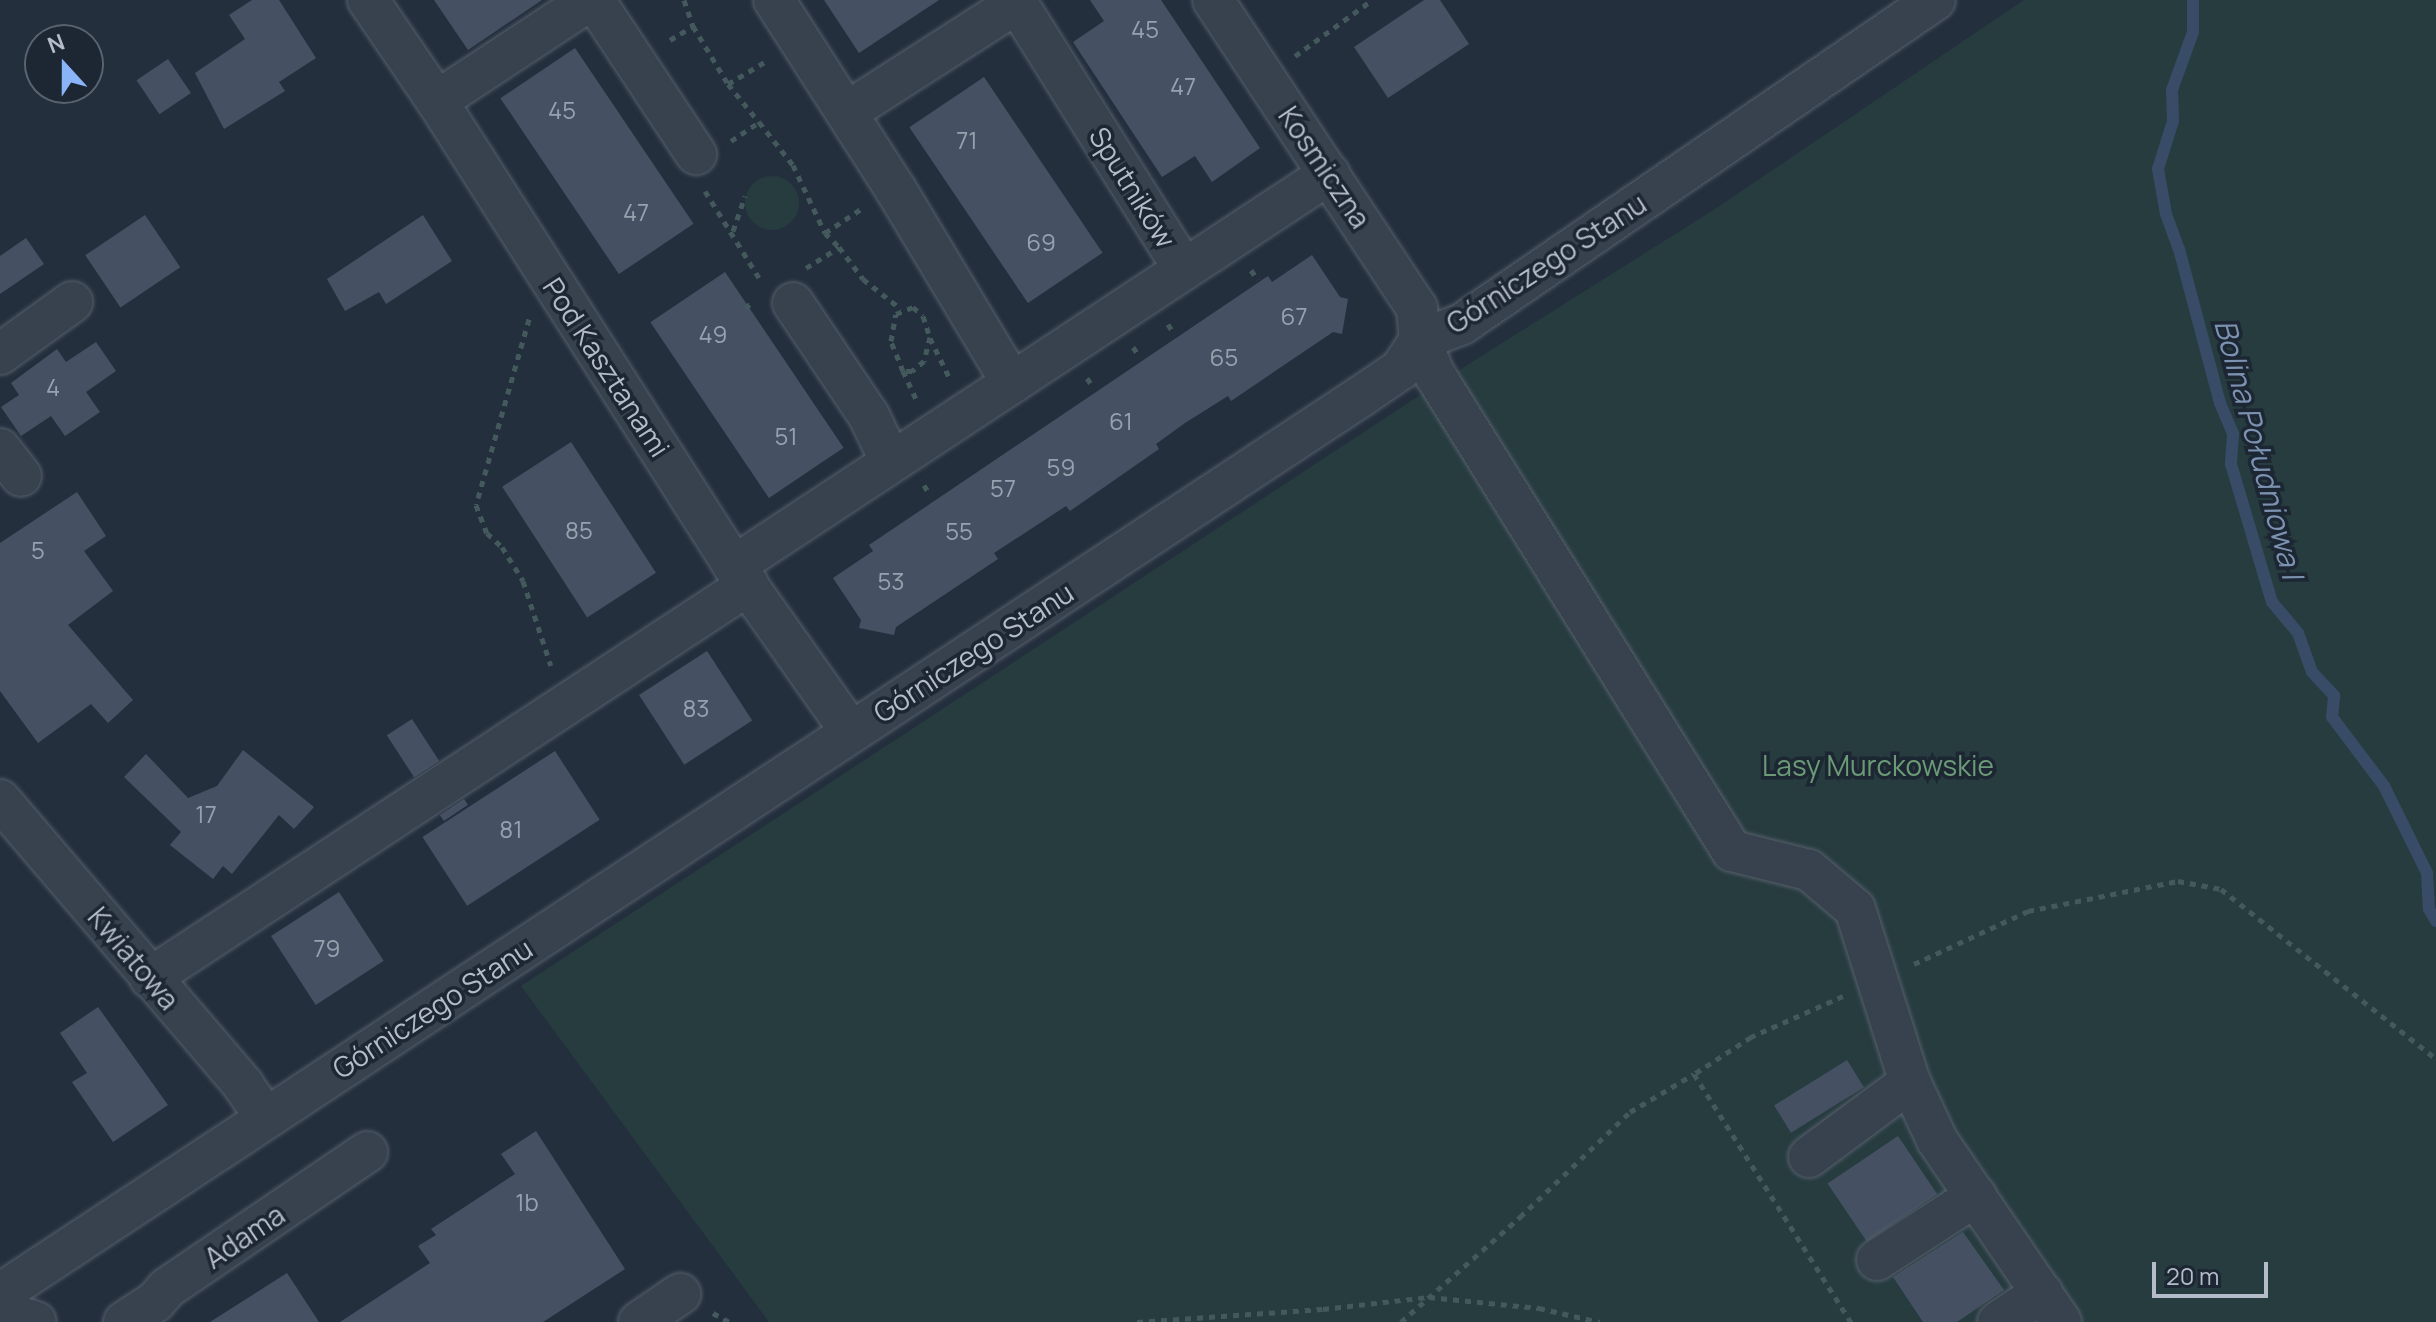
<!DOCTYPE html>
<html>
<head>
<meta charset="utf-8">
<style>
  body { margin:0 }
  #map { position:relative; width:2436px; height:1322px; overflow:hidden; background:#242f3e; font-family:Manrope,sans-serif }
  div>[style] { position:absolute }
  .green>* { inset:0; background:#263c3f }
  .round { border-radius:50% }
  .stream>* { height:12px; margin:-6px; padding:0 6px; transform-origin:6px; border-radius:6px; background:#394c67 }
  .building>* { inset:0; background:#455162; transform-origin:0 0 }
  .path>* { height:5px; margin-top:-2.5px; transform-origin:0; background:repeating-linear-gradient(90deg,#44595c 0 6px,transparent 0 12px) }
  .roads { filter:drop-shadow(0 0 2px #565f6c) drop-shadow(0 0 2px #565f6c) }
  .minor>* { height:40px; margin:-20px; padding:0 20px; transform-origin:20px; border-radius:20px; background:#38414e }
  span { translate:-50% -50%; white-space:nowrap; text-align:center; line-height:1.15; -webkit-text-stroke:7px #1d2633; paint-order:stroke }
  .number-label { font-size:24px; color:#98a1af }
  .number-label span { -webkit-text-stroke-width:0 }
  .street-label { font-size:28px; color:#b4bcc9 }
  .park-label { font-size:28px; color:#6b9a76 }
  .water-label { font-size:30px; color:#7c92b1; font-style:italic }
  .north { position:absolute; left:24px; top:24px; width:80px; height:80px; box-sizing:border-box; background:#1d2633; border:2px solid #59626f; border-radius:50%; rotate:339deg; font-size:22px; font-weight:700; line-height:32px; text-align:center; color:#b4bcc9 }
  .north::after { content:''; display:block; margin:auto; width:28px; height:36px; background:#8ab4f8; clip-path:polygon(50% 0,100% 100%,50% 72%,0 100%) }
  .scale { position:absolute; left:2152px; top:1262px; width:116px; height:36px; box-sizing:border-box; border:4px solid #b4bcc9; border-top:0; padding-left:10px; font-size:24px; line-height:28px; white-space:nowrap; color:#b4bcc9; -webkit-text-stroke:6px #1d2633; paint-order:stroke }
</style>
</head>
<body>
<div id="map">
  <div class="green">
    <i style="clip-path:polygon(2024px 0,2436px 0,2436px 1322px,769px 1322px,521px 986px,1434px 386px,1715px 209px)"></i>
    <i class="round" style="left:745px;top:176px;width:54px;height:54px"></i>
  </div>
  <div class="stream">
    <i style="left:2193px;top:0;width:32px;rotate:90deg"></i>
    <i style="left:2193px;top:32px;width:62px;rotate:109.9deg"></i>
    <i style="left:2172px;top:90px;width:31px;rotate:88deg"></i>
    <i style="left:2173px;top:121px;width:50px;rotate:107.4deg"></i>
    <i style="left:2158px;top:169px;width:46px;rotate:79.9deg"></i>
    <i style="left:2166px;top:214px;width:37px;rotate:70deg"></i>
    <i style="left:2179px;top:249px;width:159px;rotate:75.1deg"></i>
    <i style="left:2220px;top:403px;width:34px;rotate:67deg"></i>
    <i style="left:2233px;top:434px;width:30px;rotate:94deg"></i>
    <i style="left:2231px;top:464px;width:144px;rotate:73.5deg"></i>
    <i style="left:2272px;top:602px;width:40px;rotate:50deg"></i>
    <i style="left:2298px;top:633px;width:41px;rotate:70.3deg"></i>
    <i style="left:2312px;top:672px;width:33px;rotate:47deg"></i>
    <i style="left:2334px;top:696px;width:21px;rotate:95deg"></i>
    <i style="left:2332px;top:717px;width:86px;rotate:53deg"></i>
    <i style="left:2384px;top:786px;width:97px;rotate:63.7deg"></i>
    <i style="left:2427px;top:873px;width:36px;rotate:87deg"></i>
    <i style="left:2429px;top:909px;width:14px;rotate:60deg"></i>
  </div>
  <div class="building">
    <i style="clip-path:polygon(252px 0,279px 0,316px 58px,279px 82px,285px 91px,224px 129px,195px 73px,245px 39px,229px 15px)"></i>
    <i style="clip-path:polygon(434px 0,542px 0,468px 50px)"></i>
    <i style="clip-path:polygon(824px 0,939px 0,859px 53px)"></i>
    <i style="clip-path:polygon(1090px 0,1161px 0,1260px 148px,1212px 182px,1195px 156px,1162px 177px,1073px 42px,1104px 21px)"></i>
    <i style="clip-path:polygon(1424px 0,1440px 0,1469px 44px,1388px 98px,1354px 47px)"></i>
    <i style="left:575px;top:48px;width:212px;height:90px;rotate:56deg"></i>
    <i style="left:168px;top:59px;width:41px;height:38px;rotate:56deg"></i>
    <i style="left:984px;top:77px;width:212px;height:90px;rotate:56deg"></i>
    <i style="left:145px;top:215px;width:63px;height:72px;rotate:56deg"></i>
    <i style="clip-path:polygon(423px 215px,452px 261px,386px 304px,379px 292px,345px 311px,327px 279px)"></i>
    <i style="clip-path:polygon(26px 238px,44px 264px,0 294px,0 256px)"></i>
    <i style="clip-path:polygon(1312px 255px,1340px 297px,1348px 299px,1342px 334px,1333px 332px,1231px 401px,1228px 396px,1185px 423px,1156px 444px,1159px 449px,1070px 511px,1066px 506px,994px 553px,998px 559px,896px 627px,894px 635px,859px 628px,861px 620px,833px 578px,873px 551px,869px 545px,1268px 276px,1272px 282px)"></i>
    <i style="left:725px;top:272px;width:212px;height:90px;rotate:56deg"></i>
    <i style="clip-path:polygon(96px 342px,116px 371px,86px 392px,100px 412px,65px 436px,51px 416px,21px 436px,1px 407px,19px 395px,11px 383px,57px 349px,66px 362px)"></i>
    <i style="left:571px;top:442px;width:156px;height:82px;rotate:57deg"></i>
    <i style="clip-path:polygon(77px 492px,106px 536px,84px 551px,113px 591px,68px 625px,133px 700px,108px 723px,91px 704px,38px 743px,0 691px,0 543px)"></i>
    <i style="left:707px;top:651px;width:83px;height:81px;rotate:57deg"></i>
    <i style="left:412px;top:719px;width:50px;height:30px;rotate:57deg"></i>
    <i style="clip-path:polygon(243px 750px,314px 807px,294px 829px,279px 815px,232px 874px,223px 866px,213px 879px,170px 845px,181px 832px,124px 777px,146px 754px,188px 798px,217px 786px)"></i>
    <i style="left:555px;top:751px;width:82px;height:158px;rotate:57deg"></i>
    <i style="left:464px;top:799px;width:7px;height:29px;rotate:56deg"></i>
    <i style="left:339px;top:892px;width:82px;height:81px;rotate:57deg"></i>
    <i style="clip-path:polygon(98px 1007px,168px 1105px,113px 1142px,72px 1082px,87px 1073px,60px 1033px)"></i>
    <i style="left:1847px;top:1060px;width:32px;height:86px;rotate:58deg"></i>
    <i style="clip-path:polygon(536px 1131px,625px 1269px,543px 1322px,340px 1322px,430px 1263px,418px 1246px,436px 1235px,431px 1229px,515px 1174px,501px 1154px)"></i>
    <i style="left:1898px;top:1136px;width:70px;height:85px;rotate:56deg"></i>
    <i style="clip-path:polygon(1963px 1232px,2004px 1290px,1957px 1322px,1923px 1322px,1893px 1277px)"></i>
    <i style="clip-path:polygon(287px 1273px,319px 1322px,210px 1322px)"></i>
  </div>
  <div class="path">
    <i style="left:684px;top:0;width:28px;rotate:71deg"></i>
    <i style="left:693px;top:26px;width:68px;rotate:58.9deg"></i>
    <i style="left:728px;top:84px;width:49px;rotate:50.8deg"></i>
    <i style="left:670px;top:40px;width:27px;rotate:-31deg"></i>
    <i style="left:1295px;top:56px;width:95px;rotate:-36deg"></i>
    <i style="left:728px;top:84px;width:47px;rotate:-31deg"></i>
    <i style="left:731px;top:141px;width:34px;rotate:-34deg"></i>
    <i style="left:759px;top:122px;width:55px;rotate:51.7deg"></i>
    <i style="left:793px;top:165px;width:75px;rotate:64.8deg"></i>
    <i style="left:825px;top:233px;width:20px;rotate:45deg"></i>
    <i style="left:705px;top:191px;width:106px;rotate:58.1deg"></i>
    <i style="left:733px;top:231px;width:37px;rotate:-71deg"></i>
    <i style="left:825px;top:233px;width:47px;rotate:-33.7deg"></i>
    <i style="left:806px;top:268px;width:39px;rotate:-32deg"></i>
    <i style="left:839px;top:247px;width:40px;rotate:53deg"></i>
    <i style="left:863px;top:279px;width:48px;rotate:38.3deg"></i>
    <i style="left:1251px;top:270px;width:12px;rotate:55deg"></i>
    <i style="left:913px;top:307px;width:13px;rotate:42deg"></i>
    <i style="left:923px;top:316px;width:22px;rotate:72deg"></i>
    <i style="left:930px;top:337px;width:25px;rotate:104deg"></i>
    <i style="left:924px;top:361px;width:16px;rotate:140deg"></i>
    <i style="left:912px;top:371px;width:9px;rotate:180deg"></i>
    <i style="left:903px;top:371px;width:32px;rotate:-112deg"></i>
    <i style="left:891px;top:341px;width:27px;rotate:-80deg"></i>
    <i style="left:896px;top:314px;width:18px;rotate:-22deg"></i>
    <i style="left:745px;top:308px;width:11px;rotate:-38deg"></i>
    <i style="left:529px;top:319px;width:193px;rotate:105.9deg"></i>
    <i style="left:476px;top:505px;width:30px;rotate:69deg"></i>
    <i style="left:487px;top:533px;width:21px;rotate:43deg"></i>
    <i style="left:502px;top:547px;width:40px;rotate:58deg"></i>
    <i style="left:523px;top:581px;width:89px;rotate:71.8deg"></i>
    <i style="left:1168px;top:324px;width:12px;rotate:59deg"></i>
    <i style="left:930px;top:338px;width:46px;rotate:64deg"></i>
    <i style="left:1133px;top:347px;width:12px;rotate:55deg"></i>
    <i style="left:903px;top:371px;width:31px;rotate:65deg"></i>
    <i style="left:1087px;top:378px;width:11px;rotate:56deg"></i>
    <i style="left:924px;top:485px;width:12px;rotate:59deg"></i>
    <i style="left:1914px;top:964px;width:126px;rotate:-24.9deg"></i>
    <i style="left:2028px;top:911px;width:153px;rotate:-11.3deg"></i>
    <i style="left:2178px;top:881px;width:44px;rotate:10.5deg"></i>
    <i style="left:2221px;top:889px;width:274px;rotate:38.3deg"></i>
    <i style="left:1843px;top:996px;width:101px;rotate:156deg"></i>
    <i style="left:1751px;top:1037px;width:68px;rotate:147deg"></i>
    <i style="left:1694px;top:1074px;width:294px;rotate:57.7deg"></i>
    <i style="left:713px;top:1313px;width:18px;rotate:29deg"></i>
    <i style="left:1137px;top:1322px;width:186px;rotate:-4deg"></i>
    <i style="left:1323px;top:1309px;width:107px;rotate:-6.5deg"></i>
    <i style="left:1429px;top:1297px;width:111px;rotate:5.7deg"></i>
    <i style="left:1539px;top:1308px;width:62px;rotate:13.1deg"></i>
    <i style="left:1401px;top:1322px;width:159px;rotate:-41.4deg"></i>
    <i style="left:1520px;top:1217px;width:152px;rotate:-43.7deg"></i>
    <i style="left:1630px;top:1112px;width:74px;rotate:-30.7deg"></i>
  </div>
  <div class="roads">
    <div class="minor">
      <i style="left:368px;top:0;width:122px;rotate:55.7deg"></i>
      <i style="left:437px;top:101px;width:552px;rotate:57.43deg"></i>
      <i style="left:734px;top:566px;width:203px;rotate:54.8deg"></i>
      <i style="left:594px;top:0;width:185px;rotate:56.5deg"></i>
      <i style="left:774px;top:0;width:226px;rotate:57.3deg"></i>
      <i style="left:896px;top:190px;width:225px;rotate:59deg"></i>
      <i style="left:1015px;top:0;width:318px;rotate:57.9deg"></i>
      <i style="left:1213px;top:0;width:369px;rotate:56.5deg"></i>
      <i style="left:1417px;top:308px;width:32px;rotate:85deg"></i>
      <i style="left:1420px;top:340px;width:38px;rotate:67deg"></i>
      <i style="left:1435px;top:375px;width:561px;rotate:58.04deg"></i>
      <i style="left:1732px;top:851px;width:79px;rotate:13.9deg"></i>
      <i style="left:1809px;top:870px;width:60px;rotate:40.3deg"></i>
      <i style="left:1855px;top:909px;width:182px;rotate:72.4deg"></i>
      <i style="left:1910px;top:1082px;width:64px;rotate:65deg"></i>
      <i style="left:1937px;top:1140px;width:220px;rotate:55.7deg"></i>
      <i style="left:437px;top:101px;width:183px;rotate:-33.4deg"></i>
      <i style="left:847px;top:112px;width:202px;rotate:-32.7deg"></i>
      <i style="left:793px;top:303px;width:136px;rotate:56.1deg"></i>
      <i style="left:869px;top:416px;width:51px;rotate:64.4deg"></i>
      <i style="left:0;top:354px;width:89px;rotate:-35.8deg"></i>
      <i style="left:0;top:449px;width:34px;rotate:52deg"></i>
      <i style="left:734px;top:566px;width:713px;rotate:-33.38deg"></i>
      <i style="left:0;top:800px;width:375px;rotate:49.5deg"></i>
      <i style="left:243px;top:1085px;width:40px;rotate:55.1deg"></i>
      <i style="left:150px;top:978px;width:716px;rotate:-33.31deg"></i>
      <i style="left:1809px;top:1157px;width:126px;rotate:-36.6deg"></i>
      <i style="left:1877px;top:1260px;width:118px;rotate:-32.9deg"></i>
      <i style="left:0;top:1294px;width:1629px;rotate:-33.41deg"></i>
      <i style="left:1360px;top:397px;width:50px;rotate:-34.3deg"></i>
      <i style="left:1401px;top:369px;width:35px;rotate:-57deg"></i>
      <i style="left:1420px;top:340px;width:45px;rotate:-20.9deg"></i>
      <i style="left:1462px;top:324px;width:573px;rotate:-34.41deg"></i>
      <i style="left:0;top:1304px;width:11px;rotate:52deg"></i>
      <i style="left:7px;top:1313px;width:30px;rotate:17deg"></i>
      <i style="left:124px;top:1322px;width:37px;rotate:-33deg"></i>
      <i style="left:155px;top:1302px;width:18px;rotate:-49deg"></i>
      <i style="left:167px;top:1288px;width:242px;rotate:-34.2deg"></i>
      <i style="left:639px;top:1322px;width:50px;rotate:-34.3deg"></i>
      <i style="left:1998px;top:1322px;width:53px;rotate:-33.4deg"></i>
    </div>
  </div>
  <div class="number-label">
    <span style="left:1145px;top:29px">45</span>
    <span style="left:1183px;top:86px">47</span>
    <span style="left:562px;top:110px">45</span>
    <span style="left:967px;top:140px">71</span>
    <span style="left:636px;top:212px">47</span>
    <span style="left:1041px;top:242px">69</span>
    <span style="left:1294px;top:316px">67</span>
    <span style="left:713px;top:334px">49</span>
    <span style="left:1224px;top:357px">65</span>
    <span style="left:53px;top:387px">4</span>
    <span style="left:1121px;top:421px">61</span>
    <span style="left:786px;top:436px">51</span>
    <span style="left:1061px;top:467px">59</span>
    <span style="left:1003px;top:488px">57</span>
    <span style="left:579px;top:530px">85</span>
    <span style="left:959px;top:531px">55</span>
    <span style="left:38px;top:550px">5</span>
    <span style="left:891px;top:581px">53</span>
    <span style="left:696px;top:708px">83</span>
    <span style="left:206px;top:814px">17</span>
    <span style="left:511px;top:829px">81</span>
    <span style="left:327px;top:948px">79</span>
    <span style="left:527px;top:1202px">1b</span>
  </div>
  <div class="street-label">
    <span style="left:1325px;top:167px;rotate:56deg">Kosmiczna</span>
    <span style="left:1133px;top:187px;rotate:58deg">Sputników</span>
    <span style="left:1546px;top:263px;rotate:-33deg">Górniczego Stanu</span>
    <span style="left:607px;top:367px;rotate:57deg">Pod Kasztanami</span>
    <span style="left:973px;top:652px;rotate:-33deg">Górniczego Stanu</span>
    <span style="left:134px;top:958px;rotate:50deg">Kwiatowa</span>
    <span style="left:432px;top:1008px;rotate:-33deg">Górniczego Stanu</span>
    <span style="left:244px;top:1236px;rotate:-34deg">Adama</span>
  </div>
  <div class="park-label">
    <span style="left:1878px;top:765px">Lasy Murckowskie</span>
  </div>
  <div class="water-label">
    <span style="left:2259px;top:449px;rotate:75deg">Bolina Południowa I</span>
  </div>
  <div class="north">N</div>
  <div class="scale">20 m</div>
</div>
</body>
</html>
